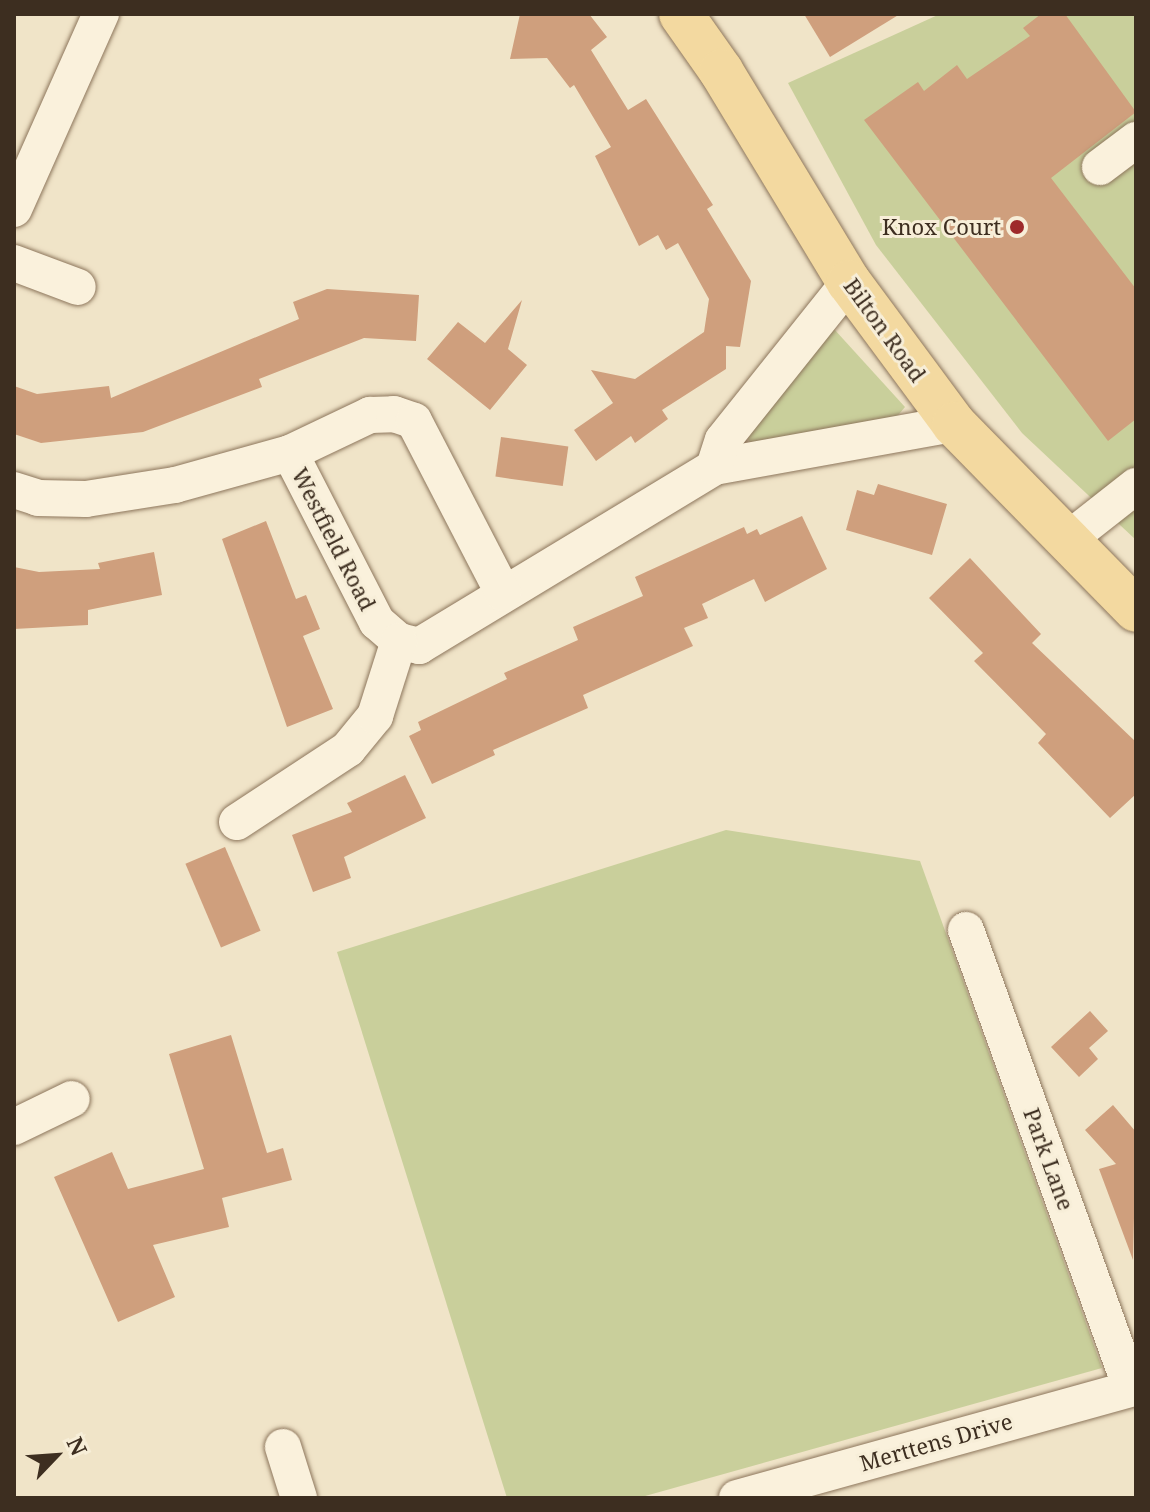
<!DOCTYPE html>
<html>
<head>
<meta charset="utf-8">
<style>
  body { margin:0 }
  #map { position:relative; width:1150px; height:1512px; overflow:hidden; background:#f0e4c8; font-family:"Noto Serif",serif }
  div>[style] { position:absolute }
  .green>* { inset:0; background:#c9cf9b }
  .building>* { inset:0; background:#cf9f7d; transform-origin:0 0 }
  .roads { filter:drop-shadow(0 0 2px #8d765c) drop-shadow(0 0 2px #8d765c) }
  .minor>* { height:36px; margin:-18px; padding:0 18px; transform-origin:18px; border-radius:18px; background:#faf1dc }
  .major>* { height:44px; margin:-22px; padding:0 22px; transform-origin:22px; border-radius:22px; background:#f3d9a0 }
  .dots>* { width:22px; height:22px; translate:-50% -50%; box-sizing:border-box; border:4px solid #f7eed8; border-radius:50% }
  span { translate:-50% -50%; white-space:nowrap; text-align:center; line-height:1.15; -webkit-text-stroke:6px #f7eed8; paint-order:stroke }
  .poi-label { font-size:22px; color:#3d2e20 }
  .right { translate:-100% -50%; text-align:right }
  .street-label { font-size:22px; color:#3d2e20 }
  .frame { position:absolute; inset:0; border:16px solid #3d2e20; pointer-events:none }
  .north { position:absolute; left:16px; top:1416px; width:80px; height:80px; -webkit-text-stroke:6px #f7eed8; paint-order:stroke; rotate:65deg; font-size:22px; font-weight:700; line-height:32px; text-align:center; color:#3d2e20 }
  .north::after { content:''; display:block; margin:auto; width:28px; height:36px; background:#3d2e20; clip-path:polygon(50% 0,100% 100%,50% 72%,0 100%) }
</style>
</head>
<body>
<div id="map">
  <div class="green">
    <i style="clip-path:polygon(940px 14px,1136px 14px,1136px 540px,1022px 433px,876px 245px,788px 83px)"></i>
    <i style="clip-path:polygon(824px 318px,905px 407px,894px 420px,754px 449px,748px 439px,757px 410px)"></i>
    <i style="clip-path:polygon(726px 830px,920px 861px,1102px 1368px,638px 1498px,507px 1498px,337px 952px)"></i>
  </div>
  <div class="building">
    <i style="clip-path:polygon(520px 14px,589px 14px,607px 37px,591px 50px,628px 110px,646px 99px,713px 205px,707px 209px,751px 281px,740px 347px,726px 346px,726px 369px,662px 410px,668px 419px,635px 443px,631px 436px,596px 461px,574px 430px,613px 403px,591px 370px,635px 379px,704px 332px,709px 299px,678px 243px,666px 250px,658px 235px,639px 246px,595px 156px,611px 147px,574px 85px,570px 88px,547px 58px,510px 59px)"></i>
    <i style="clip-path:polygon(804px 14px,900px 14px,830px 57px)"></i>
    <i style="clip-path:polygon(1041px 14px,1065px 14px,1136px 112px,1051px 178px,1136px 289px,1136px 419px,1108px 441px,864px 120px,918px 82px,924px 91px,957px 65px,967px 79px,1030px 36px,1023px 28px)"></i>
    <i style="clip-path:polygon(327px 289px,419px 295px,416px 341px,364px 338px,259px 379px,262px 387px,143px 432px,41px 443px,14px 434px,14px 386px,37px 394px,109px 386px,111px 398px,299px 319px,293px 302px)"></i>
    <i style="clip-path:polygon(522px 300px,508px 349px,527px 365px,490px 410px,427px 359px,458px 322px,485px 343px)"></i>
    <i style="left:501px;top:437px;width:68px;height:40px;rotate:8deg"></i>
    <i style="clip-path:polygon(878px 484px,947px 504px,932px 555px,846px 530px,857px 490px,874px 495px)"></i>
    <i style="clip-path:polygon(802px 516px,827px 569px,765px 602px,754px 579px,702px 604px,708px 618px,684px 628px,693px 646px,583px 695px,588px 708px,493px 750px,495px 755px,432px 784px,409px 736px,421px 730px,418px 722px,507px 679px,504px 673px,578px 640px,573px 627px,643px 596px,635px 577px,744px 527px,747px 534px,757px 529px,760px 535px)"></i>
    <i style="clip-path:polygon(266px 521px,296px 599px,306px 595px,320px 629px,303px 636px,333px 709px,287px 727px,222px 539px)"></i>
    <i style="clip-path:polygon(154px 552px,162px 595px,88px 610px,88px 625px,14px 629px,14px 567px,39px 572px,100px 569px,98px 563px)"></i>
    <i style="clip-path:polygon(970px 558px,1041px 634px,1032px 643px,1136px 742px,1136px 794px,1110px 818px,1038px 743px,1046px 734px,974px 661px,983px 653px,929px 598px)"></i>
    <i style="clip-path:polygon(405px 775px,426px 818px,344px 857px,351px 878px,313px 892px,292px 835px,352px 812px,347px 803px)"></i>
    <i style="left:225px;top:847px;width:91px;height:43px;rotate:67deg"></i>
    <i style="clip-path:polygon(1090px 1011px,1108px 1031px,1089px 1048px,1098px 1059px,1079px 1077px,1051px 1047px)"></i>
    <i style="clip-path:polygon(231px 1035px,267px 1153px,283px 1148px,292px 1180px,222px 1198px,229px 1227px,153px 1245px,175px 1297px,118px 1322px,54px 1177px,112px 1152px,128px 1189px,204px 1169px,169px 1054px)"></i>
    <i style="clip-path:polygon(1113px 1105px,1136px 1132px,1133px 1260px,1099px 1169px,1116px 1164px,1085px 1130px)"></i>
  </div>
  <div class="roads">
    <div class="minor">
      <i style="left:1100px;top:167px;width:45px;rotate:-36.9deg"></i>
      <i style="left:14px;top:209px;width:214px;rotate:-66deg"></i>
      <i style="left:14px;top:263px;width:68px;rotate:20.6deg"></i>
      <i style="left:290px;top:453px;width:190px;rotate:62.8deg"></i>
      <i style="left:377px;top:622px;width:29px;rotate:41deg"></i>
      <i style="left:399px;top:641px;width:21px;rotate:14deg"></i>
      <i style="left:419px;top:646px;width:345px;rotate:-31.2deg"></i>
      <i style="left:714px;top:467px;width:244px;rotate:-10.2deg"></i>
      <i style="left:714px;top:467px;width:28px;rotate:-72deg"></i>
      <i style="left:723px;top:440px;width:202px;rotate:-51.4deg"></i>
      <i style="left:14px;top:490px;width:25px;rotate:18deg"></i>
      <i style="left:38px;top:498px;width:48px;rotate:1.2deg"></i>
      <i style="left:86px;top:499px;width:90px;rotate:-8.9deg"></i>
      <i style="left:175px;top:485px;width:119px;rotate:-15.5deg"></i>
      <i style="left:290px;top:453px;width:89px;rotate:-25.4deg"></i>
      <i style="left:370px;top:415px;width:24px;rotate:-2deg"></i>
      <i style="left:394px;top:414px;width:21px;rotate:19deg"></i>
      <i style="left:414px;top:421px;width:194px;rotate:62.6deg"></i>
      <i style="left:1066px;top:541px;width:89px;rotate:-38.2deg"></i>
      <i style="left:237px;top:822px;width:133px;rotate:-33.3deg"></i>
      <i style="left:348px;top:749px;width:43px;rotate:-50.7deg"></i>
      <i style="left:375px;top:716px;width:79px;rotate:-72.3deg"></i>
      <i style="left:966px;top:930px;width:487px;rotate:70.2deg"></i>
      <i style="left:14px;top:1127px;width:64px;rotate:-25.8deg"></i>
      <i style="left:283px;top:1447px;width:53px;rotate:72.6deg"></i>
      <i style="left:737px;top:1498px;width:414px;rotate:-15.5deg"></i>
    </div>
    <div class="major">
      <i style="left:681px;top:14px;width:70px;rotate:54.9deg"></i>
      <i style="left:721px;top:71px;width:247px;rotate:58.8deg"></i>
      <i style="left:849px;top:282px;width:177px;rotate:53.5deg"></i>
      <i style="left:954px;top:424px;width:260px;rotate:45.6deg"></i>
    </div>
  </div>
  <div class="dots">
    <i style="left:1017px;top:227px;background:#9e2a2b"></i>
  </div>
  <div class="poi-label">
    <span class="right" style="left:1001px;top:227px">Knox Court</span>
  </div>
  <div class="street-label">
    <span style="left:885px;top:330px;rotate:54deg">Bilton Road</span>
    <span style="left:334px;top:539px;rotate:63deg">Westfield Road</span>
    <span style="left:1049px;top:1159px;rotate:70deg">Park Lane</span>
    <span style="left:936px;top:1442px;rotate:-16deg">Merttens Drive</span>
  </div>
  <div class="frame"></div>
  <div class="north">N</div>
</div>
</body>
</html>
